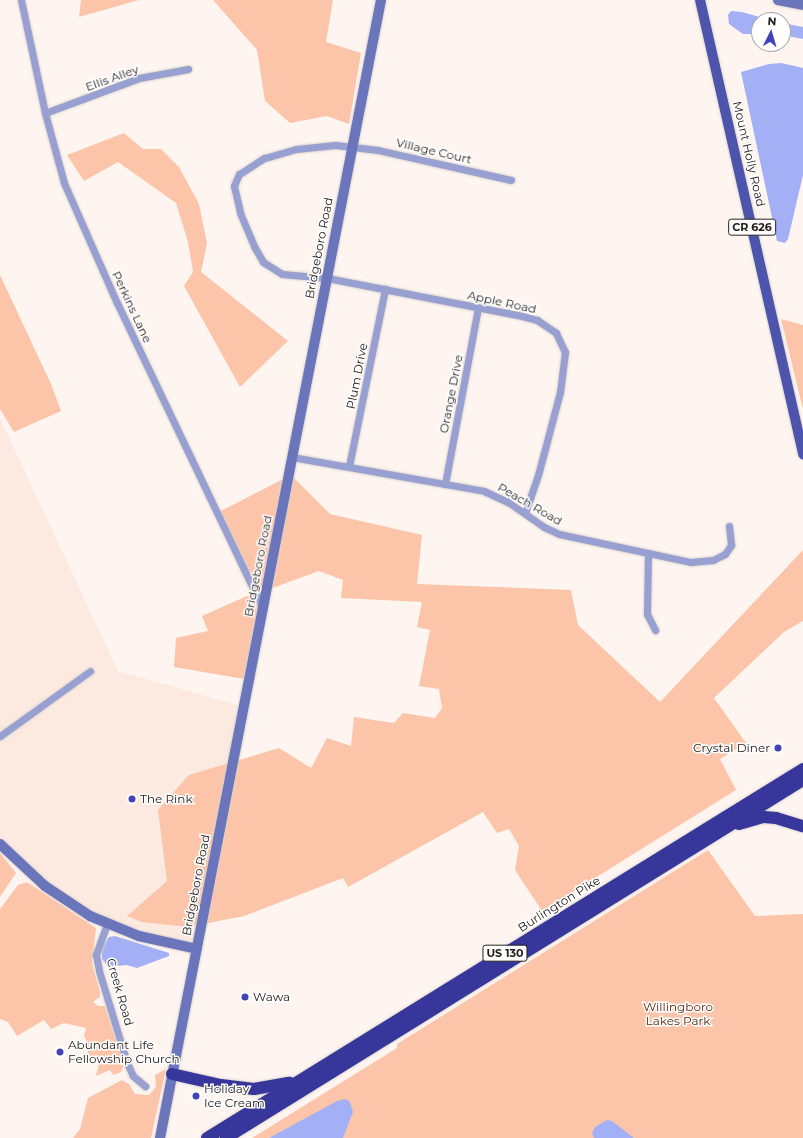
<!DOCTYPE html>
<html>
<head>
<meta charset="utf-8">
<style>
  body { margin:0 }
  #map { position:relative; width:803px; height:1138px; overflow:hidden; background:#fef5f0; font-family:Montserrat,sans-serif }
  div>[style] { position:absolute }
  .built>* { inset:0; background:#fceae1 }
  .green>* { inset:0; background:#fcc5a9 }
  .water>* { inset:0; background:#a4b0f6 }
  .roads { filter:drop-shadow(0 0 1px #dbd3ce) drop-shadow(0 0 1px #dbd3ce) }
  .street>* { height:7px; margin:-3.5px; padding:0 3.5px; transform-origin:3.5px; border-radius:3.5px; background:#97a0d1 }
  .secondary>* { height:10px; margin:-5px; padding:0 5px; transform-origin:5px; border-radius:5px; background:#6b75bc }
  .primary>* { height:10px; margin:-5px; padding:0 5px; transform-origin:5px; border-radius:5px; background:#4d54ab }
  .highway>* { height:12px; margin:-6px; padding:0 6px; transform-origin:6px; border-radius:6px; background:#36369b }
  .dots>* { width:11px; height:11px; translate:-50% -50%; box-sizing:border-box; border:2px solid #fff; border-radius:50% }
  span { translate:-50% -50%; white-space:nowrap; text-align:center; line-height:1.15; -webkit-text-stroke:3px #fff; paint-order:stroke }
  .shield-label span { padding:1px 3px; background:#fff; border:1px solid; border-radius:3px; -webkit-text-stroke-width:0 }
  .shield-label { font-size:11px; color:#26211e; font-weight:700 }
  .street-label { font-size:12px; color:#26211e }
  .poi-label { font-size:12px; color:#26211e }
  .right { translate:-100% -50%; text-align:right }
  .left { translate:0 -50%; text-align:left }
  .park-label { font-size:12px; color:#57280d }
  .north { position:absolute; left:751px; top:12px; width:40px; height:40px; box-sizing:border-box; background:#fff; border:1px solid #a8a6a5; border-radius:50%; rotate:5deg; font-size:11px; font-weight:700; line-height:16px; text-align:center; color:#26211e }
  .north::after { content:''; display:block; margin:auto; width:14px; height:18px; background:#4243b8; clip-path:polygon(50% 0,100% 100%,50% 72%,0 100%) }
</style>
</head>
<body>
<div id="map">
  <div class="built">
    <i style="clip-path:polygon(0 418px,118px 671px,245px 707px,197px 949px,90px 916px,45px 886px,0 844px)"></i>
  </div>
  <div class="green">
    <i style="clip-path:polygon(81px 0,139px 0,79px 17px)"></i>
    <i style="clip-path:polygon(213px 0,333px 0,326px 42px,361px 53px,349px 124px,327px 116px,290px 123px,265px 101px,257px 50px)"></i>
    <i style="clip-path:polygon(124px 133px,143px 149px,161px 149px,179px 167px,199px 204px,207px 243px,201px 272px,288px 341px,240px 387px,184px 286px,193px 272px,188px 242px,176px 203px,118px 162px,84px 181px,67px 155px)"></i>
    <i style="clip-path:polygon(0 275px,51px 384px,61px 411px,14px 432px,0 409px)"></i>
    <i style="clip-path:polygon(781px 319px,803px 325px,803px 409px)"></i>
    <i style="clip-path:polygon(291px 475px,330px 514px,422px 535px,417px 584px,571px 590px,578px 625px,660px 702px,803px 550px,803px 621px,784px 632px,714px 698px,746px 743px,720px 759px,736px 790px,542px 911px,515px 870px,519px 846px,509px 829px,497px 833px,483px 812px,348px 887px,343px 878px,244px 916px,188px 927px,142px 922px,127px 916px,167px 881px,158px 810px,189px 775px,279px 748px,311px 768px,327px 738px,351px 746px,354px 717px,394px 723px,403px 713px,435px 718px,442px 708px,439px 689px,419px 686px,430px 630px,417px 627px,422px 602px,341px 598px,343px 580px,319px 571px,267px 590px,250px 680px,174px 667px,176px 638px,208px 631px,202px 616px,256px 592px,217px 513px)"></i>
    <i style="clip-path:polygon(708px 850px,755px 916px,803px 914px,803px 1138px,252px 1138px,397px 1048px,397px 1044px)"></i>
    <i style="clip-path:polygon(0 853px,16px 873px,0 897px)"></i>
    <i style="clip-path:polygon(27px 882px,96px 928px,92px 964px,100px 992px,100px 997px,93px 1002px,98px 1006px,105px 1006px,124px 1065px,121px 1072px,113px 1075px,110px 1070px,96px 1076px,100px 1060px,88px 1057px,88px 1044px,84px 1036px,86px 1028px,64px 1023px,51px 1029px,44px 1020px,17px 1036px,8px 1022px,0 1019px,0 909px,18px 885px)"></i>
    <i style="clip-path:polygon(166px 1069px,151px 1138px,73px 1138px,80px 1129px,88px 1098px,122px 1080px,129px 1084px,135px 1094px,149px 1095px,156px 1087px,155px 1075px)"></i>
  </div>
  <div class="water">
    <i style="clip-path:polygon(731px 11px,742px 12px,770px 20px,759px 20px,759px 34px,743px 34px,729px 24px,728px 15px)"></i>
    <i style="clip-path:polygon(783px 23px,803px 27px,803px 39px,783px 35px)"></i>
    <i style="clip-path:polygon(781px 63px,803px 68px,803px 175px,788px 239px,785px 243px,777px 241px,741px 72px,769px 64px)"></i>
    <i style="clip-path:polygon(115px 936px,169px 953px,169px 956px,137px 968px,126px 965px,108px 967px,102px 959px,101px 949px,109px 937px)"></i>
    <i style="clip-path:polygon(346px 1099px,350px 1102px,353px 1112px,343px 1138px,269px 1138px,337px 1101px)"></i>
    <i style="clip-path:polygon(607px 1120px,612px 1121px,634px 1138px,594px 1138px,592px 1133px,595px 1127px)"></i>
  </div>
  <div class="roads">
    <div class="street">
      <i style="left:21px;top:0;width:116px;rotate:78deg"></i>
      <i style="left:45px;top:113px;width:73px;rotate:74.8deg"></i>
      <i style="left:64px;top:183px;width:131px;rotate:66.2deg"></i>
      <i style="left:117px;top:303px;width:339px;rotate:64.5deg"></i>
      <i style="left:45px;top:113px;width:100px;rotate:-20.4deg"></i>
      <i style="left:139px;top:78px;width:50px;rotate:-10.4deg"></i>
      <i style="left:511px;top:180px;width:136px;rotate:-167.3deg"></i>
      <i style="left:378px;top:150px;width:43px;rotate:-173.4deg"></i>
      <i style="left:335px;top:145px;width:39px;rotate:174deg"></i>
      <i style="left:296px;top:149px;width:33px;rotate:164deg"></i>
      <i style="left:264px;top:158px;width:30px;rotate:147deg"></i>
      <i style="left:239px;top:174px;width:13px;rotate:113deg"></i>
      <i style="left:234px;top:186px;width:28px;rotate:77deg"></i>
      <i style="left:240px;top:213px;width:38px;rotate:67deg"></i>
      <i style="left:255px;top:248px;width:16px;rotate:60deg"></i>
      <i style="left:263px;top:262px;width:22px;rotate:32deg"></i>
      <i style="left:282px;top:274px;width:45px;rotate:5.1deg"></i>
      <i style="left:327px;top:278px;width:199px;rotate:11deg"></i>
      <i style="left:522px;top:316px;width:16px;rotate:15deg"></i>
      <i style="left:537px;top:320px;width:23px;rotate:34deg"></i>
      <i style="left:556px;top:333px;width:21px;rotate:65deg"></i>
      <i style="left:565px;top:352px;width:40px;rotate:97.1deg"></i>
      <i style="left:560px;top:392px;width:86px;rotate:104.8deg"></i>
      <i style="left:538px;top:475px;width:40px;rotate:108.9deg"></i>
      <i style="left:292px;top:457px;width:195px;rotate:10deg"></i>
      <i style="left:484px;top:491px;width:26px;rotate:25deg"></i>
      <i style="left:508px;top:502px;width:44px;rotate:34.8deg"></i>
      <i style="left:544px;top:527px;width:17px;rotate:25deg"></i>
      <i style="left:559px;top:534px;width:135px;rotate:12deg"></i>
      <i style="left:691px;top:562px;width:22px;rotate:-5deg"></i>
      <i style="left:713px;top:560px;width:13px;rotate:-27deg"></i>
      <i style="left:725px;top:554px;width:11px;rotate:-56deg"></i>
      <i style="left:731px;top:545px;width:19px;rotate:-96deg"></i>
      <i style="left:349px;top:466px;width:181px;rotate:-78.5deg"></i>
      <i style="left:445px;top:484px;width:179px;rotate:-79.4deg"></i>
      <i style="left:648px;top:554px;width:60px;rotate:91deg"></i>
      <i style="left:647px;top:614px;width:18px;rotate:63deg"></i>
      <i style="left:0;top:736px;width:111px;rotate:-35.8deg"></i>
      <i style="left:107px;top:924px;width:33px;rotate:110deg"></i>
      <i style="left:96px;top:955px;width:16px;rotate:79deg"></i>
      <i style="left:99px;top:971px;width:96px;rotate:73.1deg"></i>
      <i style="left:127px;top:1063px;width:14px;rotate:65deg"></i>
      <i style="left:133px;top:1076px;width:16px;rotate:40deg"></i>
    </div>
    <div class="secondary">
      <i style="left:778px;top:0;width:25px;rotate:11deg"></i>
      <i style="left:0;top:844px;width:62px;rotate:43deg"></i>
      <i style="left:45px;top:886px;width:54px;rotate:33.7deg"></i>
      <i style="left:90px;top:916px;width:53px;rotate:22.2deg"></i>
      <i style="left:139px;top:936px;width:59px;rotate:12.6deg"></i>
      <i style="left:160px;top:1138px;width:1159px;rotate:-79.01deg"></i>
    </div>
    <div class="primary">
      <i style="left:700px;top:0;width:466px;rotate:77.2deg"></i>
    </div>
    <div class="highway">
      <i style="left:739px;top:824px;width:26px;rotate:-16deg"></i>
      <i style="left:764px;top:817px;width:12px;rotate:5deg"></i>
      <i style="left:776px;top:818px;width:28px;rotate:17deg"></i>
      <i style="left:172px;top:1074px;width:50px;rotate:12.7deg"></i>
      <i style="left:221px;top:1085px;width:33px;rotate:7deg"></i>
      <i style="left:254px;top:1089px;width:36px;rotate:-10deg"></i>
      <i style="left:207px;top:1138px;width:701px;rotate:-31.76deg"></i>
      <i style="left:226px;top:1138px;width:679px;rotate:-31.82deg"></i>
    </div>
  </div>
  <div class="dots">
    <i style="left:778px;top:748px;background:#4243b8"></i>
    <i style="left:132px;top:799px;background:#4243b8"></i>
    <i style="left:245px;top:997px;background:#4243b8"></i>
    <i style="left:60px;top:1052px;background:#4243b8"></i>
    <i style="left:196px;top:1096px;background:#4243b8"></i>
  </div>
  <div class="shield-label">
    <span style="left:752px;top:227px">CR 626</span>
    <span style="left:505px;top:953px">US 130</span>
  </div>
  <div class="street-label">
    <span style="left:112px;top:78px;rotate:-20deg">Ellis Alley</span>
    <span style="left:434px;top:151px;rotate:13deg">Village Court</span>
    <span style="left:749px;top:154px;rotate:77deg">Mount Holly Road</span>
    <span style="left:319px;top:248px;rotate:-79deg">Bridgeboro Road</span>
    <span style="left:502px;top:302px;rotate:12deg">Apple Road</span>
    <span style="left:132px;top:307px;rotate:65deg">Perkins Lane</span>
    <span style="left:357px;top:376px;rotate:-79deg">Plum Drive</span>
    <span style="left:451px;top:394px;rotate:-79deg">Orange Drive</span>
    <span style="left:530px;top:504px;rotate:30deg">Peach Road</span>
    <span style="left:258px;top:566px;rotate:-79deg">Bridgeboro Road</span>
    <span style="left:196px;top:885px;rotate:-79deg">Bridgeboro Road</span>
    <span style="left:559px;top:904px;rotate:-32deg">Burlington Pike</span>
    <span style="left:120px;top:992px;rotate:74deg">Creek Road</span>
  </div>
  <div class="poi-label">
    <span class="right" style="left:770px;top:748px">Crystal Diner</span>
    <span class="left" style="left:140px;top:799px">The Rink</span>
    <span class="left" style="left:253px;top:997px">Wawa</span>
    <span class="left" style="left:68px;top:1052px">Abundant Life<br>Fellowship Church</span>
    <span class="left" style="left:204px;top:1096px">Holiday<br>Ice Cream</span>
  </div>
  <div class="park-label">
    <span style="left:678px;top:1014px">Willingboro<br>Lakes Park</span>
  </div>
  <div class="north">N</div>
</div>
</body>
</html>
